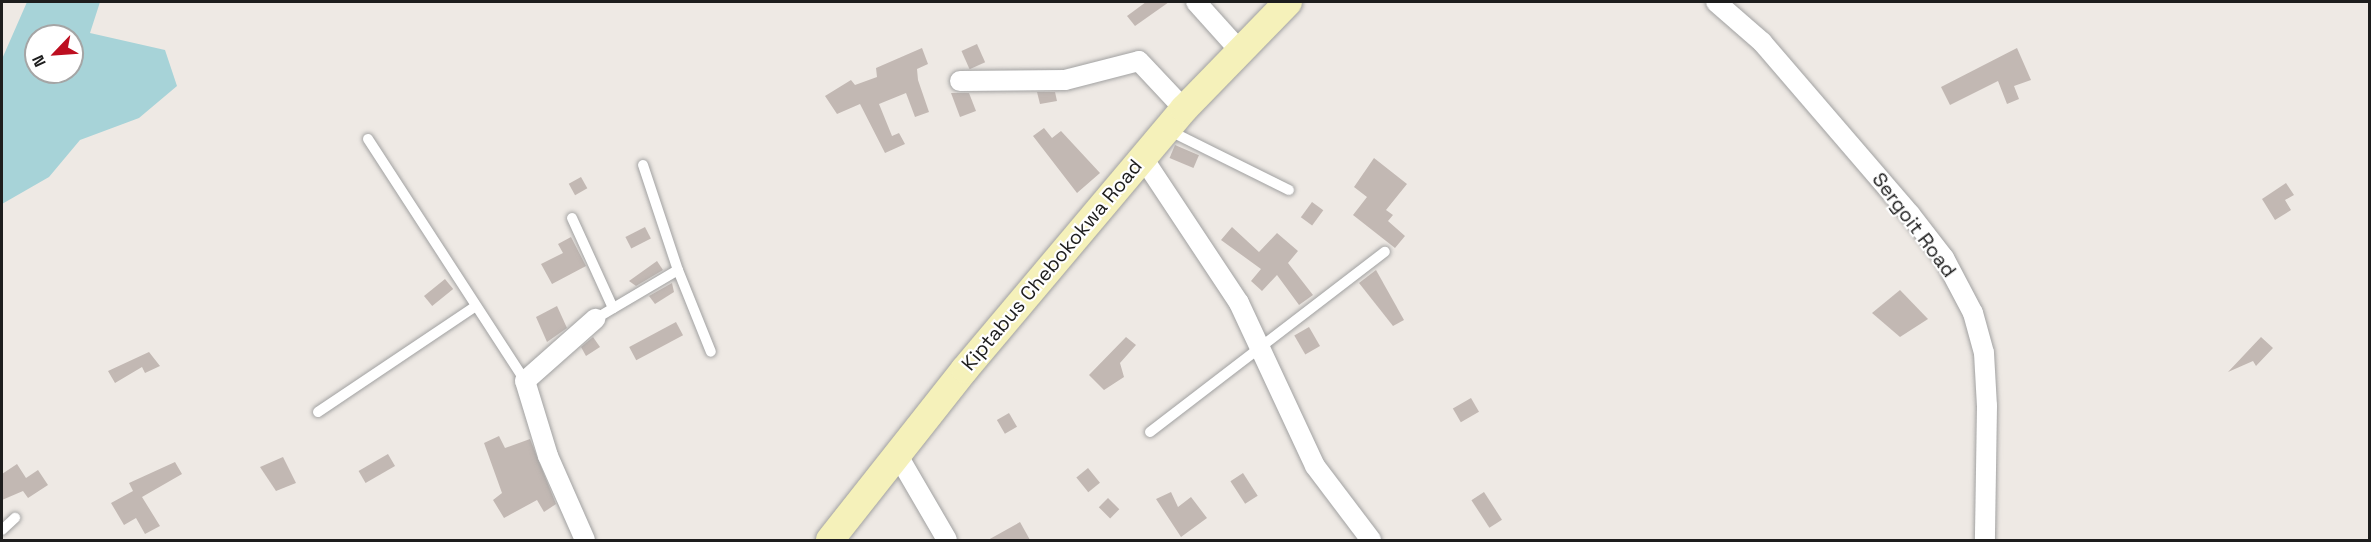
<!DOCTYPE html>
<html>
<head>
<meta charset="utf-8">
<style>
  body { margin:0 }
  #map { position:relative; width:2371px; height:542px; overflow:hidden; background:#eee9e4; font-family:"Space Grotesk",sans-serif }
  div>[style] { position:absolute }
  .water>* { inset:0; background:#a7d3d8 }
  .building>* { inset:0; background:#c2b8b3; transform-origin:0 0 }
  .roads { filter:drop-shadow(0 0 2px #a1a1a1) drop-shadow(0 0 2px #a1a1a1) }
  .lane>* { height:10px; margin:-5px; padding:0 5px; transform-origin:5px; border-radius:5px; background:#fff }
  .street>* { height:20px; margin:-10px; padding:0 10px; transform-origin:10px; border-radius:10px; background:#fff }
  .secondary>* { height:28px; margin:-14px; padding:0 14px; transform-origin:14px; border-radius:14px; background:#f5f1ba }
  span { translate:-50% -50%; white-space:nowrap; text-align:center; line-height:1.15; -webkit-text-stroke:4.5px #fff; paint-order:stroke }
  .street-label { font-size:20px; color:#1d1d1d }
  .frame { position:absolute; inset:0; border:3px solid #1d1d1d; pointer-events:none }
  .north { position:absolute; left:24px; top:24px; width:60px; height:60px; box-sizing:border-box; background:#fff; border:2px solid #a5a5a5; border-radius:50%; rotate:245deg; font-size:16px; font-weight:700; line-height:24px; text-align:center; color:#1d1d1d }
  .north::after { content:''; display:block; margin:auto; width:21px; height:27px; background:#bd0e20; clip-path:polygon(50% 0,100% 100%,50% 72%,0 100%) }
</style>
</head>
<body>
<div id="map">
  <div class="water">
    <i style="clip-path:polygon(evenodd,27px 2px,100px 2px,90px 33px,165px 50px,177px 86px,139px 118px,80px 140px,49px 177px,2px 204px,2px 59px,27px 2px,36px 36px,72px 36px,72px 72px,36px 72px,36px 36px)"></i>
  </div>
  <div class="building">
    <i style="clip-path:polygon(1146px 2px,1169px 2px,1135px 26px,1127px 16px)"></i>
    <i style="left:977px;top:44px;width:20px;height:17px;rotate:66deg"></i>
    <i style="clip-path:polygon(922px 48px,928px 64px,917px 69px,918px 80px,929px 112px,915px 117px,906px 93px,879px 104px,892px 136px,899px 133px,905px 144px,885px 153px,860px 104px,837px 114px,825px 96px,851px 80px,855px 85px,877px 77px,876px 68px)"></i>
    <i style="clip-path:polygon(2017px 48px,2031px 80px,2014px 86px,2019px 99px,2007px 104px,1998px 81px,1950px 105px,1941px 87px)"></i>
    <i style="clip-path:polygon(1037px 92px,1055px 92px,1057px 101px,1040px 104px)"></i>
    <i style="clip-path:polygon(951px 93px,969px 93px,976px 111px,960px 117px)"></i>
    <i style="clip-path:polygon(1044px 128px,1052px 138px,1061px 131px,1100px 173px,1077px 193px,1033px 136px)"></i>
    <i style="left:1175px;top:145px;width:26px;height:14px;rotate:23deg"></i>
    <i style="clip-path:polygon(1374px 158px,1407px 184px,1386px 210px,1393px 215px,1388px 221px,1405px 236px,1395px 248px,1353px 215px,1367px 197px,1354px 187px)"></i>
    <i style="left:581px;top:177px;width:13px;height:14px;rotate:61deg"></i>
    <i style="clip-path:polygon(2286px 183px,2294px 195px,2285px 200px,2291px 210px,2275px 220px,2262px 199px)"></i>
    <i style="left:1312px;top:202px;width:14px;height:19px;rotate:36deg"></i>
    <i style="left:645px;top:227px;width:13px;height:22px;rotate:63deg"></i>
    <i style="clip-path:polygon(1232px 227px,1259px 252px,1277px 233px,1298px 251px,1288px 263px,1313px 295px,1299px 305px,1277px 275px,1262px 291px,1251px 281px,1261px 269px,1221px 240px)"></i>
    <i style="clip-path:polygon(571px 237px,586px 266px,552px 284px,541px 264px,563px 253px,558px 244px)"></i>
    <i style="clip-path:polygon(657px 261px,663px 270px,636px 286px,629px 281px)"></i>
    <i style="clip-path:polygon(1376px 270px,1404px 320px,1393px 326px,1359px 283px)"></i>
    <i style="left:445px;top:279px;width:13px;height:27px;rotate:51deg"></i>
    <i style="clip-path:polygon(672px 283px,674px 292px,655px 304px,649px 296px)"></i>
    <i style="clip-path:polygon(1900px 290px,1928px 319px,1900px 337px,1872px 313px)"></i>
    <i style="clip-path:polygon(557px 306px,567px 328px,547px 342px,536px 317px)"></i>
    <i style="left:676px;top:322px;width:15px;height:53px;rotate:62deg"></i>
    <i style="left:1309px;top:327px;width:22px;height:17px;rotate:60deg"></i>
    <i style="clip-path:polygon(593px 337px,600px 347px,586px 356px,581px 347px)"></i>
    <i style="clip-path:polygon(1126px 337px,1136px 345px,1120px 363px,1124px 377px,1104px 390px,1089px 375px)"></i>
    <i style="clip-path:polygon(2261px 337px,2273px 348px,2256px 366px,2253px 361px,2228px 372px)"></i>
    <i style="clip-path:polygon(149px 352px,160px 366px,145px 373px,142px 367px,115px 383px,108px 371px)"></i>
    <i style="left:1471px;top:398px;width:16px;height:21px;rotate:60deg"></i>
    <i style="left:1009px;top:413px;width:16px;height:14px;rotate:60deg"></i>
    <i style="clip-path:polygon(499px 436px,505px 448px,530px 439px,556px 504px,544px 512px,537px 500px,504px 518px,493px 500px,502px 493px,484px 443px)"></i>
    <i style="left:388px;top:454px;width:14px;height:34px;rotate:60deg"></i>
    <i style="clip-path:polygon(283px 457px,296px 483px,276px 491px,260px 467px)"></i>
    <i style="clip-path:polygon(175px 462px,182px 474px,142px 497px,160px 526px,145px 534px,136px 518px,124px 525px,111px 503px,133px 491px,129px 483px)"></i>
    <i style="clip-path:polygon(17px 464px,26px 478px,38px 470px,48px 485px,28px 498px,23px 491px,2px 500px,2px 474px)"></i>
    <i style="left:1088px;top:468px;width:19px;height:15px;rotate:51deg"></i>
    <i style="left:1243px;top:473px;width:27px;height:15px;rotate:57deg"></i>
    <i style="clip-path:polygon(1171px 492px,1178px 507px,1191px 497px,1207px 518px,1181px 537px,1156px 499px)"></i>
    <i style="left:1484px;top:492px;width:33px;height:15px;rotate:57deg"></i>
    <i style="left:1108px;top:498px;width:16px;height:13px;rotate:45deg"></i>
    <i style="clip-path:polygon(1020px 522px,1030px 540px,988px 540px)"></i>
  </div>
  <div class="roads">
    <div class="lane">
      <i style="left:1168px;top:130px;width:135px;rotate:26.4deg"></i>
      <i style="left:368px;top:139px;width:288px;rotate:57deg"></i>
      <i style="left:643px;top:165px;width:111px;rotate:71.6deg"></i>
      <i style="left:572px;top:218px;width:99px;rotate:65.5deg"></i>
      <i style="left:595px;top:319px;width:96px;rotate:-30.6deg"></i>
      <i style="left:678px;top:270px;width:88px;rotate:68.1deg"></i>
      <i style="left:318px;top:412px;width:190px;rotate:-33.9deg"></i>
      <i style="left:1150px;top:432px;width:296px;rotate:-37.5deg"></i>
      <i style="left:2px;top:530px;width:18px;rotate:-43deg"></i>
    </div>
    <div class="street">
      <i style="left:1196px;top:2px;width:67px;rotate:48deg"></i>
      <i style="left:1716px;top:2px;width:61px;rotate:41deg"></i>
      <i style="left:1762px;top:42px;width:227px;rotate:49.3deg"></i>
      <i style="left:1910px;top:214px;width:56px;rotate:52.3deg"></i>
      <i style="left:1944px;top:258px;width:62px;rotate:62.2deg"></i>
      <i style="left:1973px;top:313px;width:41px;rotate:74.6deg"></i>
      <i style="left:1984px;top:353px;width:53px;rotate:86.8deg"></i>
      <i style="left:1987px;top:406px;width:134px;rotate:90.9deg"></i>
      <i style="left:960px;top:81px;width:105px;rotate:-0.5deg"></i>
      <i style="left:1065px;top:80px;width:76px;rotate:-14.4deg"></i>
      <i style="left:1139px;top:61px;width:66px;rotate:46.8deg"></i>
      <i style="left:1143px;top:158px;width:174px;rotate:56.5deg"></i>
      <i style="left:1239px;top:303px;width:180px;rotate:65deg"></i>
      <i style="left:1315px;top:466px;width:93px;rotate:52.9deg"></i>
      <i style="left:897px;top:454px;width:99px;rotate:59.8deg"></i>
      <i style="left:585px;top:540px;width:92px;rotate:-113.8deg"></i>
      <i style="left:548px;top:456px;width:78px;rotate:-107deg"></i>
      <i style="left:525px;top:381px;width:94px;rotate:-41.5deg"></i>
    </div>
    <div class="secondary">
      <i style="left:830px;top:540px;width:218px;rotate:-51.7deg"></i>
      <i style="left:965px;top:369px;width:340px;rotate:-49.9deg"></i>
      <i style="left:1184px;top:109px;width:149px;rotate:-45.8deg"></i>
    </div>
  </div>
  <div class="street-label">
    <span style="left:1914px;top:225px;rotate:53deg">Sergoit Road</span>
    <span style="left:1052px;top:265px;rotate:-50deg">Kiptabus Chebokokwa Road</span>
  </div>
  <div class="frame"></div>
  <div class="north">N</div>
</div>
</body>
</html>
